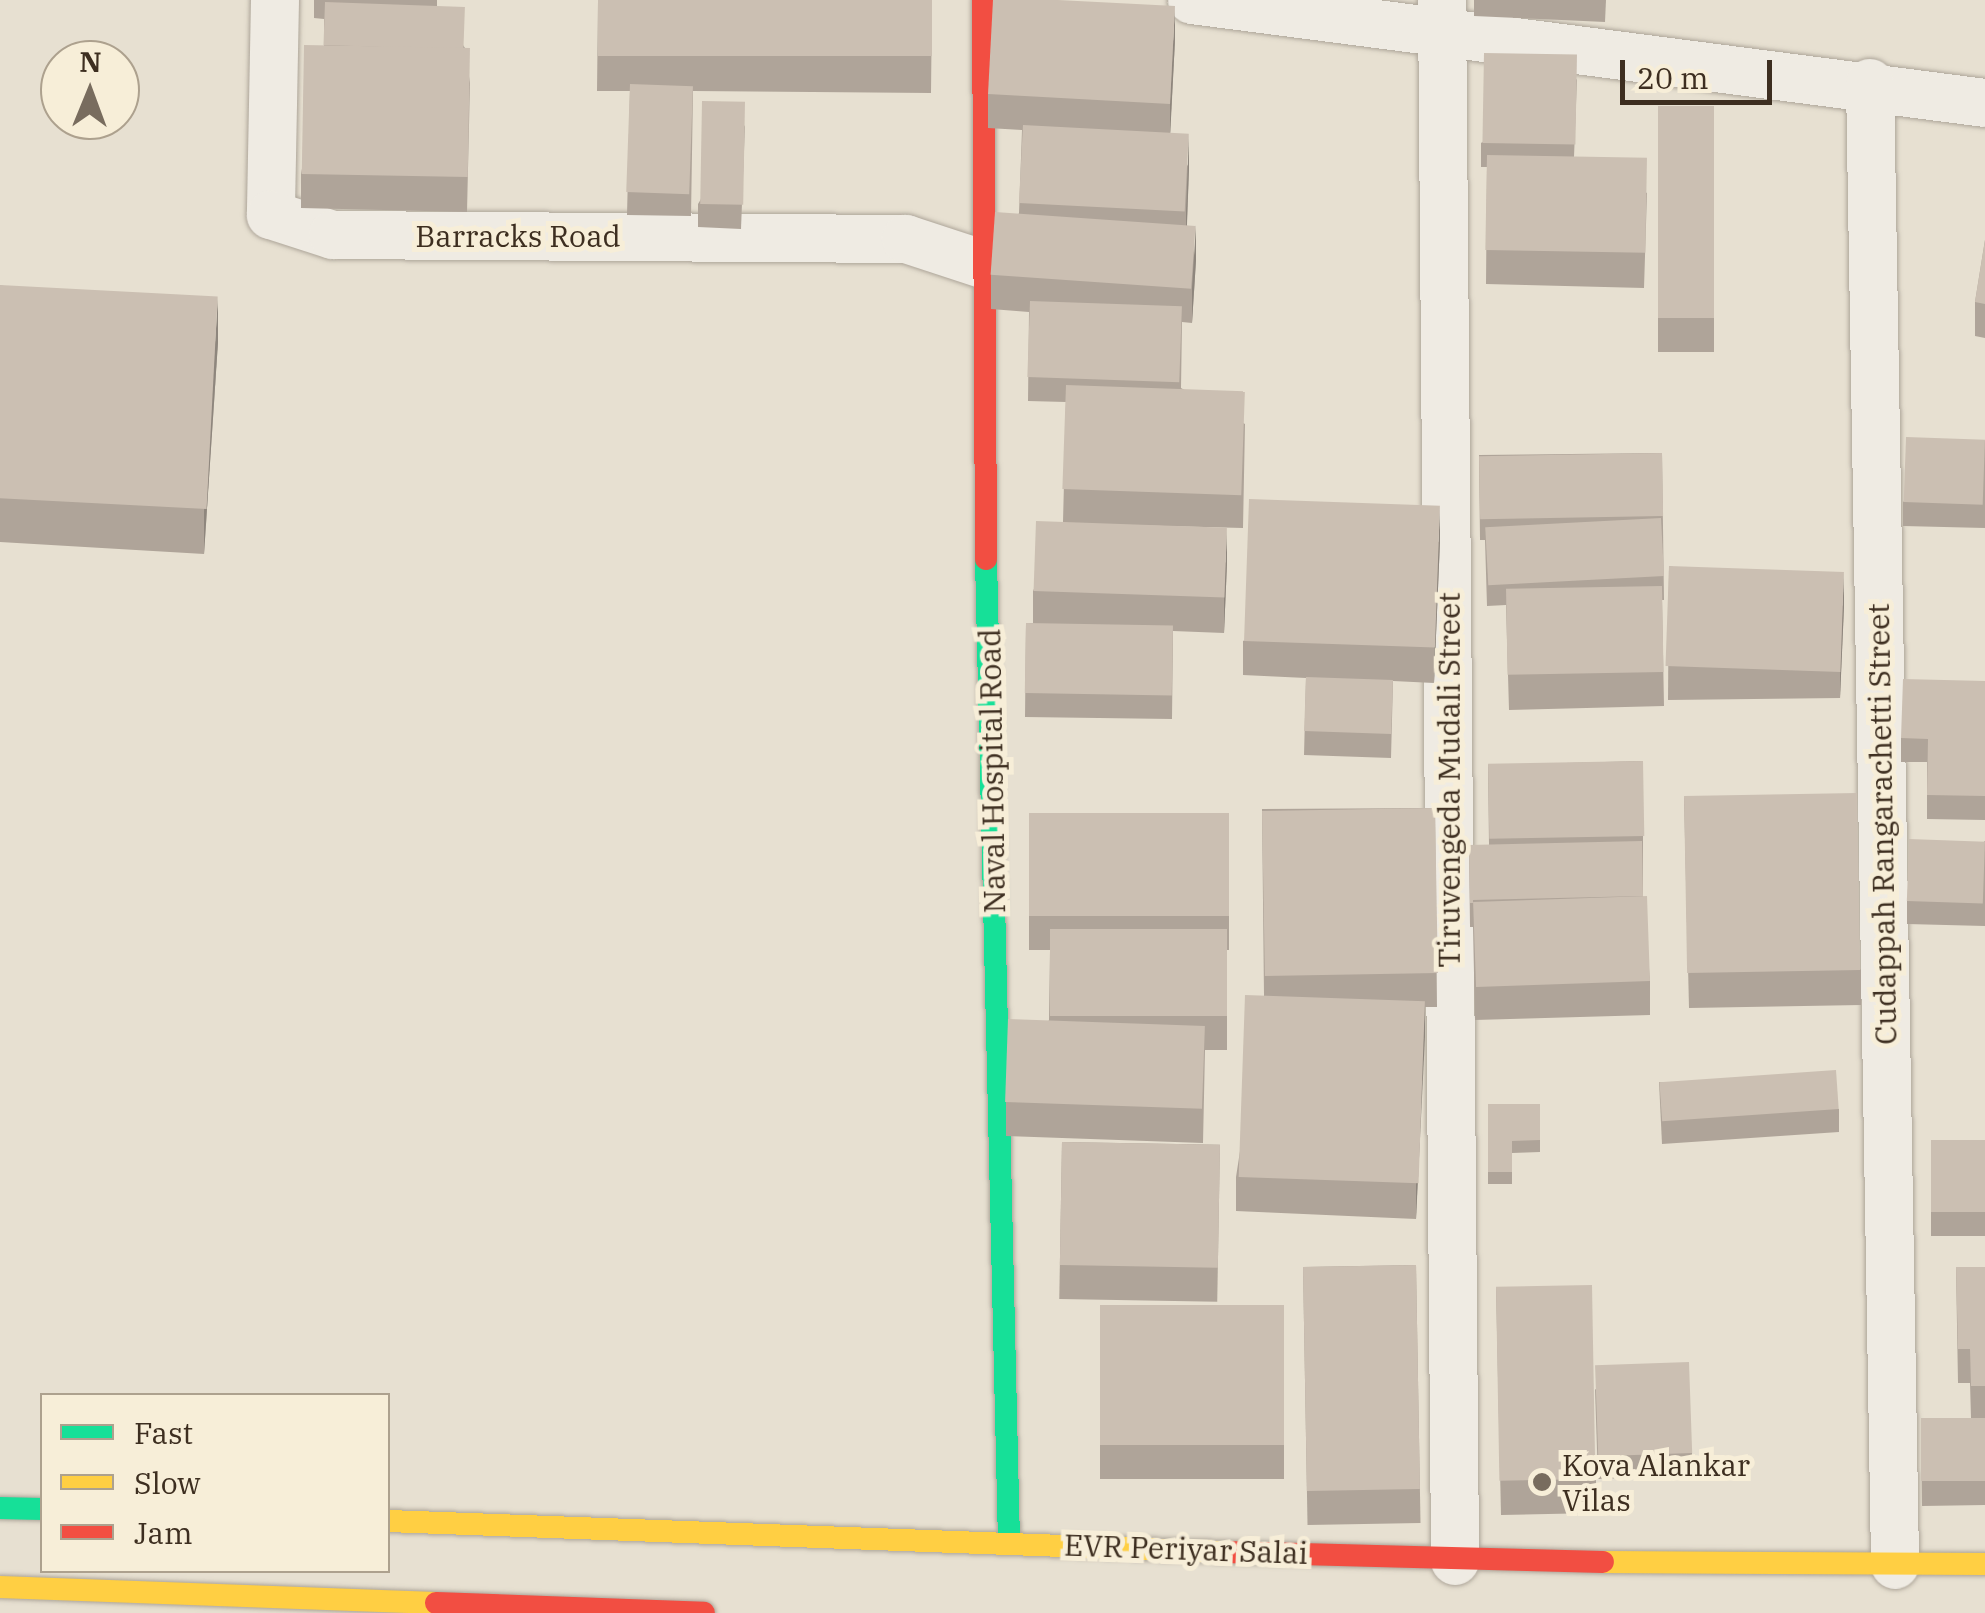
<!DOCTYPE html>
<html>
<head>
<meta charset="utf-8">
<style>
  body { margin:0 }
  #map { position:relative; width:1985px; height:1613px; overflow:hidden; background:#e7e0d1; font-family:"IBM Plex Serif",serif }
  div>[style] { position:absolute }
  .roads { filter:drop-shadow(0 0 2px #ada599) drop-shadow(0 0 2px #ada599) }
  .street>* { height:48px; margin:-24px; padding:0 24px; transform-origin:24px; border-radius:24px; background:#efebe3 }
  .fast>* { height:22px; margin:-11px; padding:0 11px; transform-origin:11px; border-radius:11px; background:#16e098 }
  .slow>* { height:22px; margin:-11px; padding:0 11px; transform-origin:11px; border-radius:11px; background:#ffcf43 }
  .jam>* { height:22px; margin:-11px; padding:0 11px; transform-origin:11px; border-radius:11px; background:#f24e42 }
  .wall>* { inset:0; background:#afa499; transform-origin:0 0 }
  .shaded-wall>* { inset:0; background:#8e867d }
  .building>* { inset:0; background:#cbbfb2; transform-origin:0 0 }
  .dots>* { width:28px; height:28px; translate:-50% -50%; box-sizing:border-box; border:5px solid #f7eed8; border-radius:50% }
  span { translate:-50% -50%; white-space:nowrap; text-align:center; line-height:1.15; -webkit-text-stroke:10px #f7eed8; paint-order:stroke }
  .street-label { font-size:30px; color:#3d2e20 }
  .poi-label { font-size:30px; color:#3d2e20 }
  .left { translate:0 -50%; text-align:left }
  .legend { position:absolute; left:40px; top:1393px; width:350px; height:180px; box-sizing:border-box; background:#f7eed8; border:2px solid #ada18e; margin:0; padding:12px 18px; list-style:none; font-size:30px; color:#3d2e20 }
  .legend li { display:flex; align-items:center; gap:20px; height:50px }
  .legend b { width:50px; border:2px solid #ada18e }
  .north { position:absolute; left:40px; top:40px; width:100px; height:100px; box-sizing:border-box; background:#f7eed8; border:2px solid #ada18e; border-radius:50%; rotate:1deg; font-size:28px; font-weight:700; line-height:40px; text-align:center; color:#3d2e20 }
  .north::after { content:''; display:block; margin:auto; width:35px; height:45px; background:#786c5e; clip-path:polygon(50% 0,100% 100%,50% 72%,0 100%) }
  .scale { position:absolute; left:1620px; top:60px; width:152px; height:45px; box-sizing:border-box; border:5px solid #3d2e20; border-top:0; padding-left:12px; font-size:30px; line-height:35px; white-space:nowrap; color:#3d2e20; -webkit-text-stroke:8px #f7eed8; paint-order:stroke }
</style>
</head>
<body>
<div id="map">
  <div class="roads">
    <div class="street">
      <i style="left:275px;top:0;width:215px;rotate:91.1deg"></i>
      <i style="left:271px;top:215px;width:65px;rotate:17.9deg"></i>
      <i style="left:333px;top:235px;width:573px;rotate:0.4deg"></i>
      <i style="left:906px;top:239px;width:77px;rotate:18.2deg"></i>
      <i style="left:1192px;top:0;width:800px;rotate:7.4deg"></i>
      <i style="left:1442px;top:0;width:1561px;rotate:89.52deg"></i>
      <i style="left:1870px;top:83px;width:1482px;rotate:89.03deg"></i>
    </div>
    <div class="fast">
      <i style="left:986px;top:559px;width:983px;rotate:88.66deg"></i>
      <i style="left:0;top:1508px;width:42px;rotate:1.4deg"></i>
    </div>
    <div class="slow">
      <i style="left:388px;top:1521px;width:838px;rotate:2.12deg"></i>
      <i style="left:1603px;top:1562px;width:382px;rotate:0.3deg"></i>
      <i style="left:0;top:1587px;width:436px;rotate:2.1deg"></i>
    </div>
    <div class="jam">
      <i style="left:983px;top:0;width:559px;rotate:89.69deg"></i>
      <i style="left:1225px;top:1552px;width:378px;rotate:1.5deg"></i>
      <i style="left:436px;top:1603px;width:268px;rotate:2.1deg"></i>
    </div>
  </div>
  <div class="wall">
    <i style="clip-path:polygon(314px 0,437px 0,437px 6px,465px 48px,470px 83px,467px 212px,301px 208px,301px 174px,324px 45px,324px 19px,314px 18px)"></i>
    <i style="clip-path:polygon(598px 0,932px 2px,931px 93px,693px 91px,691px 216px,627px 215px,630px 91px,597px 91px)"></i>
    <i style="clip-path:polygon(1474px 0,1606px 0,1605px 22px,1474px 16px)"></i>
    <i style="clip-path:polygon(1175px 40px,1170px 133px,1189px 168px,1187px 225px,1196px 260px,1192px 323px,1182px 322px,1181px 388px,1245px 424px,1243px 528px,1126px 525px,1227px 563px,1224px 633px,1173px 631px,1172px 719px,1025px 717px,1026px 623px,1033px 623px,1033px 591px,1063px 522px,1066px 402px,1028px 401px,1029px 312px,991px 309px,991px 275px,1019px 213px,1022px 130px,988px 128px,988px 94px)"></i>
    <i style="clip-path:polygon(1577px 79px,1574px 157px,1647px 193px,1644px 288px,1486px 284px,1487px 167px,1481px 167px,1481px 143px)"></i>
    <i style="left:1658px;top:106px;width:56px;height:246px"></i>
    <i style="clip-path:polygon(745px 125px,741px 229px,698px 227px,698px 204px)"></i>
    <i style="clip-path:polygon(1985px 240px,1985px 338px,1975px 336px,1975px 302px)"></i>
    <i style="clip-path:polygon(0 285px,218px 342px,204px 554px,0 542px)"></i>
    <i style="clip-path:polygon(1985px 440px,1985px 528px,1903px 526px,1903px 502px)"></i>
    <i style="clip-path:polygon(1662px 453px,1664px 600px,1662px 600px,1664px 706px,1509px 710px,1506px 605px,1487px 606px,1485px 540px,1480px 540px,1479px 455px)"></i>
    <i style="clip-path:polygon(1440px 541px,1434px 683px,1393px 681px,1391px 758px,1304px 755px,1306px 678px,1243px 675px,1243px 641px)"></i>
    <i style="clip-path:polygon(1669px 566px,1844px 606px,1840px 698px,1668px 700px)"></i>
    <i style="clip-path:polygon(1985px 681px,1985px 820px,1927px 819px,1927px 762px,1901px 762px,1901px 738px)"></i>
    <i style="clip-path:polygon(1643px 761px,1643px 896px,1650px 981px,1650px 1015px,1475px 1020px,1473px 927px,1470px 927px,1469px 845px,1489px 845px,1488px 765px)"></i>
    <i style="clip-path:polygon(1684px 797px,1861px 970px,1861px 1005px,1689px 1008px)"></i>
    <i style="clip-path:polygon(1435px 808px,1437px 1007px,1425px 1007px,1416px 1219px,1236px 1211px,1236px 1177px,1264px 996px,1262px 809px)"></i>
    <i style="clip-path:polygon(1029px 813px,1229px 813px,1229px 950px,1227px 950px,1227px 1050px,1205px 1050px,1203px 1143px,1006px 1136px,1006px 1102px,1049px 1020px,1050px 950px,1029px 950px)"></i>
    <i style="clip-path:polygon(1985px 841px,1985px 926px,1907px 924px,1907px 901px)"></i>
    <i style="clip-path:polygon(1659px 1082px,1839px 1109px,1839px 1132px,1662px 1144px)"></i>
    <i style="clip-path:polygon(1488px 1104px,1540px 1104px,1540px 1152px,1512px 1153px,1512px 1184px,1488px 1184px)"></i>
    <i style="left:1985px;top:1140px;width:96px;height:54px;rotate:90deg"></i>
    <i style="left:1062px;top:1142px;width:158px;height:157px;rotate:1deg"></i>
    <i style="left:1416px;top:1265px;width:258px;height:113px;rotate:89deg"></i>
    <i style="clip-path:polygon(1956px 1267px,1985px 1267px,1985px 1505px,1922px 1506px,1921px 1420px,1971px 1418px,1970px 1383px,1958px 1383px)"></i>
    <i style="clip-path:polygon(1496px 1287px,1596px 1479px,1596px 1513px,1501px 1515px)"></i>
    <i style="left:1284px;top:1305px;width:174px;height:184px;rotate:90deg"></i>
    <i style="clip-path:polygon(1595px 1389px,1692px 1453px,1692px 1476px,1598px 1479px)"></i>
  </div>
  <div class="shaded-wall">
    <i style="clip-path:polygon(1175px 6px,1175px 40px,1170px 138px,1170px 104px)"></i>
    <i style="clip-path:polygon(1189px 134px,1189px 168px,1186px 246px,1186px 212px)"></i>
    <i style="clip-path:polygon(1196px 225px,1196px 260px,1192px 323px,1192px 288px)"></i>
    <i style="clip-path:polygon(218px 298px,218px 342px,204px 554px,204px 511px)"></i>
    <i style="clip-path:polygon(1440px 507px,1440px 541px,1434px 683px,1434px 648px)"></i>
    <i style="clip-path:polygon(1227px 529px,1227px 563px,1224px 633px,1224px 598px)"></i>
    <i style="clip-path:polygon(1844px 572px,1844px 606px,1840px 698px,1840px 664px)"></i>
    <i style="clip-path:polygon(1425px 1002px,1425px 1037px,1416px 1219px,1416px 1185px)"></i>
  </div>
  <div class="building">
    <i style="left:598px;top:0;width:334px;height:56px"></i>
    <i style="clip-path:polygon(993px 0,1058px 0,1175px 6px,1170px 104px,988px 94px)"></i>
    <i style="left:325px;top:2px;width:140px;height:43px;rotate:2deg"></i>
    <i style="left:304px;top:45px;width:166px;height:129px;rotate:1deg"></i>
    <i style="left:1484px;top:53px;width:93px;height:90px;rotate:1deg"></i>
    <i style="left:630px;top:84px;width:63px;height:108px;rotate:2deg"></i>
    <i style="left:702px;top:101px;width:43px;height:103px;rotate:1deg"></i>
    <i style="left:1658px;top:106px;width:56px;height:212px"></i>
    <i style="left:1023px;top:125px;width:166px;height:78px;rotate:3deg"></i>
    <i style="left:1487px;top:155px;width:160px;height:95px;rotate:1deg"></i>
    <i style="left:995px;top:212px;width:201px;height:63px;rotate:4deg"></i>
    <i style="clip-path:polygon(1985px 240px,1985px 304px,1975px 302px)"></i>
    <i style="left:0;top:285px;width:218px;height:213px;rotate:3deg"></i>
    <i style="left:1030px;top:301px;width:152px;height:76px;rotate:2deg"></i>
    <i style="left:1066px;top:385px;width:179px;height:104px;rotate:2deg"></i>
    <i style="left:1906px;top:437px;width:79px;height:65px;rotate:2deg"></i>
    <i style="left:1662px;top:453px;width:63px;height:183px;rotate:89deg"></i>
    <i style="left:1249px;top:499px;width:191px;height:142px;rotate:2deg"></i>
    <i style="left:1661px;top:518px;width:58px;height:176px;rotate:87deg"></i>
    <i style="left:1036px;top:521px;width:191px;height:70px;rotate:2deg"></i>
    <i style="left:1669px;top:566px;width:175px;height:100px;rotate:2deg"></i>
    <i style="left:1662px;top:586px;width:86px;height:156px;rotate:89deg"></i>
    <i style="left:1026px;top:623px;width:147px;height:70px;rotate:1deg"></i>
    <i style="left:1306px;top:677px;width:87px;height:54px;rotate:2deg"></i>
    <i style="clip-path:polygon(1903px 679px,1985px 681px,1985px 796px,1927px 795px,1928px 739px,1901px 738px)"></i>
    <i style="left:1643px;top:761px;width:75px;height:155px;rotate:89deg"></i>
    <i style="left:1857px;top:793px;width:177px;height:173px;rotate:89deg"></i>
    <i style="left:1435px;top:808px;width:165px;height:173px;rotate:89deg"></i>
    <i style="left:1029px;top:813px;width:200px;height:103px"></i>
    <i style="left:1909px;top:839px;width:76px;height:62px;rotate:2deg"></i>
    <i style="clip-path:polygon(1642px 841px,1643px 896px,1473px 900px,1473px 903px,1470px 903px,1469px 845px)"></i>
    <i style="left:1647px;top:896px;width:85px;height:174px;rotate:88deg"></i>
    <i style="left:1050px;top:929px;width:177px;height:87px"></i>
    <i style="left:1245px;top:995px;width:180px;height:182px;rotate:2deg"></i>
    <i style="left:1008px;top:1019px;width:197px;height:83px;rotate:2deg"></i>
    <i style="left:1836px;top:1070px;width:39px;height:177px;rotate:86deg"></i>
    <i style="clip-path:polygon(1488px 1104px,1540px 1104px,1540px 1140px,1512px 1141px,1512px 1172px,1488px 1172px)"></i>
    <i style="left:1985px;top:1140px;width:72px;height:54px;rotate:90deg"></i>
    <i style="left:1062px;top:1142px;width:158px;height:123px;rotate:1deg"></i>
    <i style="left:1416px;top:1265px;width:224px;height:113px;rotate:89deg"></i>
    <i style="clip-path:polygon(1956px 1267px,1985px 1267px,1985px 1386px,1971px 1386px,1970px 1349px,1958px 1349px)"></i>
    <i style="left:1592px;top:1285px;width:194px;height:96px;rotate:89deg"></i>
    <i style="left:1284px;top:1305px;width:140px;height:184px;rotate:90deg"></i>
    <i style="left:1689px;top:1362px;width:91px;height:94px;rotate:88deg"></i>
    <i style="left:1985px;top:1418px;width:63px;height:64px;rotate:90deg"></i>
  </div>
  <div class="dots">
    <i style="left:1542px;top:1482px;background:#786c5e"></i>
  </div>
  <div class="street-label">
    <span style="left:518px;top:236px">Barracks Road</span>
    <span style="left:992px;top:771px;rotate:-91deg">Naval Hospital Road</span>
    <span style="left:1449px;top:780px;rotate:-90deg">Tiruvengeda Mudali Street</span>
    <span style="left:1882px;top:824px;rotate:-91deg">Cudappah Rangarachetti Street</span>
    <span style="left:1186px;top:1549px;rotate:2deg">EVR Periyar Salai</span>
  </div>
  <div class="poi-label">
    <span class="left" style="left:1562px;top:1482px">Kova Alankar<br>Vilas</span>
  </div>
  <ul class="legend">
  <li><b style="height:12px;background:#16e098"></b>Fast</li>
  <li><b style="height:12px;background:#ffcf43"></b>Slow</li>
  <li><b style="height:12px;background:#f24e42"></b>Jam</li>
  </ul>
  <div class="north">N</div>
  <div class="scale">20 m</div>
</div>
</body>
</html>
